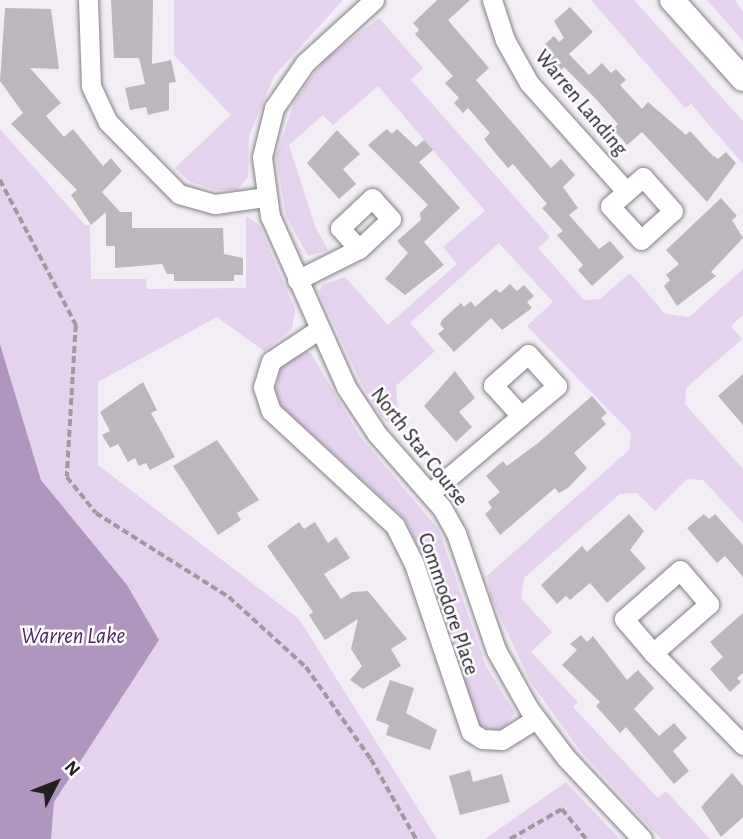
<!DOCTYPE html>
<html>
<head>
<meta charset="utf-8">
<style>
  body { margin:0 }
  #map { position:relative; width:743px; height:839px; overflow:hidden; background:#f3eef5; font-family:"Alegreya Sans",sans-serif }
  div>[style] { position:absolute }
  .green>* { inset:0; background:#e4d2ef }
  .water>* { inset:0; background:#b096bf }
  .building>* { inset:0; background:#bbb7bd }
  .path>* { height:3.5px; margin-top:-1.75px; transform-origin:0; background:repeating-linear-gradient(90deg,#9e9a9f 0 7px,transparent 0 10.5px) }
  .roads { filter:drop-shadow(0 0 2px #848086) drop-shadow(0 0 2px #848086) }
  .minor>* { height:19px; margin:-9.5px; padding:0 9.5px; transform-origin:9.5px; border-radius:9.5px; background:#fff }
  .major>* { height:24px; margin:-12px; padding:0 12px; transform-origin:12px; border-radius:12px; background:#fff }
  span { translate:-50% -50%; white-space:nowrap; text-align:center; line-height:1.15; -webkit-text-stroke:5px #fefdff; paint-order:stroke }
  .street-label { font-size:21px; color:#211f22 }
  .water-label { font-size:23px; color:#4b295d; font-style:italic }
  .north { position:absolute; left:21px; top:748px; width:70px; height:70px; -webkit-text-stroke:5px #fefdff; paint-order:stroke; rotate:48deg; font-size:19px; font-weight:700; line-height:28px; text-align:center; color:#211f22 }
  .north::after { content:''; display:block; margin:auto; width:24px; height:32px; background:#211f22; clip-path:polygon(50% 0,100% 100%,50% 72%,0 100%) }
</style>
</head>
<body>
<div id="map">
  <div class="green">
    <i style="clip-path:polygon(174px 0,343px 0,274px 76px,249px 136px,248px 177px,237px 190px,216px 190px,190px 182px,175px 168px,231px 115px,174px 55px)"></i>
    <i style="clip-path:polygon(591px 0,634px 0,743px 121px,743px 164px,691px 104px,685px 108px)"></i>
    <i style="clip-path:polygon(707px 0,735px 0,743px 12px,743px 41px)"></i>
    <i style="clip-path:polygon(379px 18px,423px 68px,411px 80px,550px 237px,538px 248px,584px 300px,600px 299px,630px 273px,665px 314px,689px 317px,743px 269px,743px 315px,731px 326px,742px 339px,686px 388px,685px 404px,743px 469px,743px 523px,703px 480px,687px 479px,655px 511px,637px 493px,620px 494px,524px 578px,521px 598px,552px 632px,531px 652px,578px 702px,573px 707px,658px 798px,666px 791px,710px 839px,661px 839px,582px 753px,531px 683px,491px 598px,487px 576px,629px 450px,631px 433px,527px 326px,553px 302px,499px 243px,410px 323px,435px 351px,396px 386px,400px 434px,381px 416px,361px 383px,319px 292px,322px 285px,345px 277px,388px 325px,457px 264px,443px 247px,485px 211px,378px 86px,333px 125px,323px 115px,289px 145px,315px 226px,328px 250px,308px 256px,286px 216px,276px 156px,295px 100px,325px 59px)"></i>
    <i style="clip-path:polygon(0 129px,85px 225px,90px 225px,91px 279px,146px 279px,147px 289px,246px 288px,246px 216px,259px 225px,295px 309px,292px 329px,264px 351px,217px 317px,98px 382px,98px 465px,299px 619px,437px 839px,51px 839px,54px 802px,159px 639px,41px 480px,0 344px)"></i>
    <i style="clip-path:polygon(303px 350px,311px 353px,359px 435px,439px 530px,486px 666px,515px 713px,504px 728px,493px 730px,481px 726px,475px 716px,426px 564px,405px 519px,283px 408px,276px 395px,279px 370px)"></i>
    <i style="clip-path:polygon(566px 782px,620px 839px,485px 839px)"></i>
  </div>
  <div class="water">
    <i style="clip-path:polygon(0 344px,41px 480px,127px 585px,159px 640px,54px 802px,51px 839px,0 839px)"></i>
  </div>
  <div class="building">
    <i style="clip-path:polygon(111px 0,153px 0,152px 64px,171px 60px,176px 82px,169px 83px,169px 110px,148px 115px,146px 107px,130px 110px,125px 88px,145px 84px,139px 58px,114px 58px)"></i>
    <i style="clip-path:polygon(437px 0,470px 0,448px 20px,489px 68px,476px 80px,551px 168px,561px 159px,575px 175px,563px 187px,578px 208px,569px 215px,599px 249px,610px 241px,624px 257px,592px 286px,578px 270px,583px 265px,557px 235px,563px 231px,542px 208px,547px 204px,513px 164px,508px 168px,496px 154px,484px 139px,490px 133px,468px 108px,463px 113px,454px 103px,459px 98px,445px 83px,453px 76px,415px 34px,419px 30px,413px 23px)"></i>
    <i style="clip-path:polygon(570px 7px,593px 32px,569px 54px,589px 75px,602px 63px,611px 73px,616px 69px,626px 80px,620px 85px,642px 109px,648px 102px,686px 135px,690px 131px,712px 155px,718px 159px,726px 152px,736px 163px,707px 202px,642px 132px,627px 145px,613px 129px,618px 124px,595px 98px,564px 67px,560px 72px,545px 55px,550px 51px,544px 45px,554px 36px,559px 42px,564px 38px,554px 21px)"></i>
    <i style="clip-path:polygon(5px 8px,51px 9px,59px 69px,30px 68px,61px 103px,46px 116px,64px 137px,73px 129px,103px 166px,111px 158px,122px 171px,102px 192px,120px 212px,132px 212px,132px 228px,223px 228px,224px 254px,243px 258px,243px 275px,234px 275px,234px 281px,174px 281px,174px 274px,167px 274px,162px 264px,115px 268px,115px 246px,106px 246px,106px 212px,91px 225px,71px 195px,77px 190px,11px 124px,23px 113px,0 81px)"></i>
    <i style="clip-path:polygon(387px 129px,392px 134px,397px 129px,416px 147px,424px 140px,433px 150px,419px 162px,460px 208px,424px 242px,444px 265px,405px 295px,385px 279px,408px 253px,397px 241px,421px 220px,420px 213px,428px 205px,368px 145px)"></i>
    <i style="clip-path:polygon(337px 130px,360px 154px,343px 169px,356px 184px,339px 199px,307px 163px)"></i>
    <i style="clip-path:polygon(721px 198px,737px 216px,732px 220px,743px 238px,711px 272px,716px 276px,677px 306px,664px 286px,670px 280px,666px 275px,679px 264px,666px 250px)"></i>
    <i style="clip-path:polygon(510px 284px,517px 291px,524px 285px,534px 296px,527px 302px,532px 308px,502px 330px,491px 318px,454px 352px,438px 334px,444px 329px,440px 324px,442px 320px,461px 303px,464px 307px,471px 301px,475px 307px,496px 289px,500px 293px)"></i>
    <i style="clip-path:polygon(455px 371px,475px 398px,459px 412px,472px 427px,456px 442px,424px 406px)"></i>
    <i style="clip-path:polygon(743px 374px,743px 425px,718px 396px)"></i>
    <i style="clip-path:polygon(143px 382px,157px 410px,151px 413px,175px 457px,150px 470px,146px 463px,139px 466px,135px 458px,128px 462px,118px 444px,110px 448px,102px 435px,110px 431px,100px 412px)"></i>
    <i style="clip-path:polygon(592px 396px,607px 413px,601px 418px,606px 424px,574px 453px,587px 468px,568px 488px,559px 493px,555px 488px,500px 535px,485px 514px,492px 508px,488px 502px,500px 492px,486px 476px,503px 461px,507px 466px,538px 443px)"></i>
    <i style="clip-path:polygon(217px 440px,259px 500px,237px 513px,241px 520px,218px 535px,173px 466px)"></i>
    <i style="clip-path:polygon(629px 514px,644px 531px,630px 550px,646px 568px,607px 603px,590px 583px,570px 600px,566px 596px,557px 604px,541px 585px,582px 546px,587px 552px)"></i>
    <i style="clip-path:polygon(704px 514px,709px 519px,715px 514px,743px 545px,743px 577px,725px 556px,717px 563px,687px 528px)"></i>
    <i style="clip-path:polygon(299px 522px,304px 529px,315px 522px,328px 543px,336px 537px,350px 558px,324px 574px,341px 599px,352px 592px,368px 591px,407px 639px,391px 649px,401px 666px,363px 689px,350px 680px,362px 666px,351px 649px,358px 619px,325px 640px,309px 615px,313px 612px,267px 546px)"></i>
    <i style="clip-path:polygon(743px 613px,743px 673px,737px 678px,741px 682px,730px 692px,710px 669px,723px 657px,710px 642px)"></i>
    <i style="clip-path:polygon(581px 635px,587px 642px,593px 636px,627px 680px,638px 670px,654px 688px,634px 709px,659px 736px,674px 723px,687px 738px,673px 751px,689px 771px,674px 784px,626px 727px,620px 733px,596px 706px,600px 702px,562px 665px,577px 650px,570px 644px)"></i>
    <i style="clip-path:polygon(390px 680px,414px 688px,406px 713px,437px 730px,430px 750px,386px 735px,389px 725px,376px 720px)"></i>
    <i style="clip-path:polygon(470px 770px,473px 782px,502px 774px,510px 802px,460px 815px,449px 776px)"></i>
    <i style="clip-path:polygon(732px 773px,743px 786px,743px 817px,721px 837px,701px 807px)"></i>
  </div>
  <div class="path">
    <i style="left:0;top:180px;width:164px;rotate:62.3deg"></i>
    <i style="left:76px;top:325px;width:152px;rotate:93.4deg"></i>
    <i style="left:67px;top:477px;width:46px;rotate:51.1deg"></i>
    <i style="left:96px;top:513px;width:157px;rotate:32.3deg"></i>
    <i style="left:229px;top:597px;width:104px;rotate:42.3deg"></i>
    <i style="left:306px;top:667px;width:113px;rotate:54.8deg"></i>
    <i style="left:371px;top:759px;width:92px;rotate:60.6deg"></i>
    <i style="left:510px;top:839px;width:60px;rotate:-30deg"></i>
    <i style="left:562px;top:809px;width:38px;rotate:51deg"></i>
  </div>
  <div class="roads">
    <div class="minor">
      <i style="left:88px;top:0;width:86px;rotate:88deg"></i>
      <i style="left:91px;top:86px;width:40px;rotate:65deg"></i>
      <i style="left:108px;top:122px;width:101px;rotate:45.4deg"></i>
      <i style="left:179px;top:194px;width:37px;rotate:16deg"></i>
      <i style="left:215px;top:204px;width:50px;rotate:-8deg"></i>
      <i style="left:374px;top:0;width:93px;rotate:137.6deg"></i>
      <i style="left:305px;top:63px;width:55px;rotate:124.6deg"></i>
      <i style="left:274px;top:108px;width:50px;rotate:103.8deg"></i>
      <i style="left:262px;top:157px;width:60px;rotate:82.3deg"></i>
      <i style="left:270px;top:216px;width:187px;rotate:66deg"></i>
      <i style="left:346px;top:387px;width:56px;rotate:56.6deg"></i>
      <i style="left:377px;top:434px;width:98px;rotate:48.7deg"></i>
      <i style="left:442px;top:508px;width:29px;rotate:61deg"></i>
      <i style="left:456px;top:533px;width:124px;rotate:71.1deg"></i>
      <i style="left:496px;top:650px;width:68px;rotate:60.8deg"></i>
      <i style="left:529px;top:709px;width:61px;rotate:52.9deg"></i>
      <i style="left:566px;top:758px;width:111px;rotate:46.8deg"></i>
      <i style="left:492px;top:0;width:42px;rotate:72deg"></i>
      <i style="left:505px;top:40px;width:49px;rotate:60.8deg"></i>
      <i style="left:529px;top:83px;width:145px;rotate:48.1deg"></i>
      <i style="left:643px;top:177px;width:45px;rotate:48.6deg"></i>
      <i style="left:673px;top:211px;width:43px;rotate:137.8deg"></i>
      <i style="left:641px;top:240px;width:46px;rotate:-132.4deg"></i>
      <i style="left:610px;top:206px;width:44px;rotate:-41.3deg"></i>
      <i style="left:297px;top:280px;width:69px;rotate:-26.6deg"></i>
      <i style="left:359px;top:249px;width:44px;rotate:-43.2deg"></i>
      <i style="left:391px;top:219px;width:28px;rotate:-132deg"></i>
      <i style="left:372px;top:198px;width:44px;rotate:136.8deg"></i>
      <i style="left:340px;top:228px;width:28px;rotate:48deg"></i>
      <i style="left:318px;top:330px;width:56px;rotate:146.6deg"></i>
      <i style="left:271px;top:361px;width:27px;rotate:107deg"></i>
      <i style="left:263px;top:387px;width:25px;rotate:72deg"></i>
      <i style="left:271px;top:411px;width:169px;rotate:42.8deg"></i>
      <i style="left:395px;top:526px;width:42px;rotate:63.4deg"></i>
      <i style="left:414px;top:564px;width:177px;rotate:71.3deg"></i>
      <i style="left:471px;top:732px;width:13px;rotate:32deg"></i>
      <i style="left:482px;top:739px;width:20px;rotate:3deg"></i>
      <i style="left:502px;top:740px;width:39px;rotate:-32deg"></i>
      <i style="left:430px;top:493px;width:119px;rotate:-40.2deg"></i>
      <i style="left:521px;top:416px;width:47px;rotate:-39.8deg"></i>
      <i style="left:557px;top:386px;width:43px;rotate:-132.2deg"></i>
      <i style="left:528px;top:354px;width:47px;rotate:138.5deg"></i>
      <i style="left:493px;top:385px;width:42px;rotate:47.9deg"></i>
      <i style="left:680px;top:570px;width:45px;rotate:49.5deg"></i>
      <i style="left:709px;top:604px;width:74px;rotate:138.8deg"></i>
      <i style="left:653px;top:653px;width:45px;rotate:-130.5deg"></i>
      <i style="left:624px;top:619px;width:74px;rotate:-41.2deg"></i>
      <i style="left:653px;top:653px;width:129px;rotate:45.6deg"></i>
    </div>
    <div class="major">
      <i style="left:672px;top:0;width:106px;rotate:48.1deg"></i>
    </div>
  </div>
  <div class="street-label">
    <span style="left:581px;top:103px;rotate:50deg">Warren Landing</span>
    <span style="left:419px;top:447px;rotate:52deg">North Star Course</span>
    <span style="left:448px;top:604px;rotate:71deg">Commodore Place</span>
  </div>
  <div class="water-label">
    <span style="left:73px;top:637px">Warren Lake</span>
  </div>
  <div class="north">N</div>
</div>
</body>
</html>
